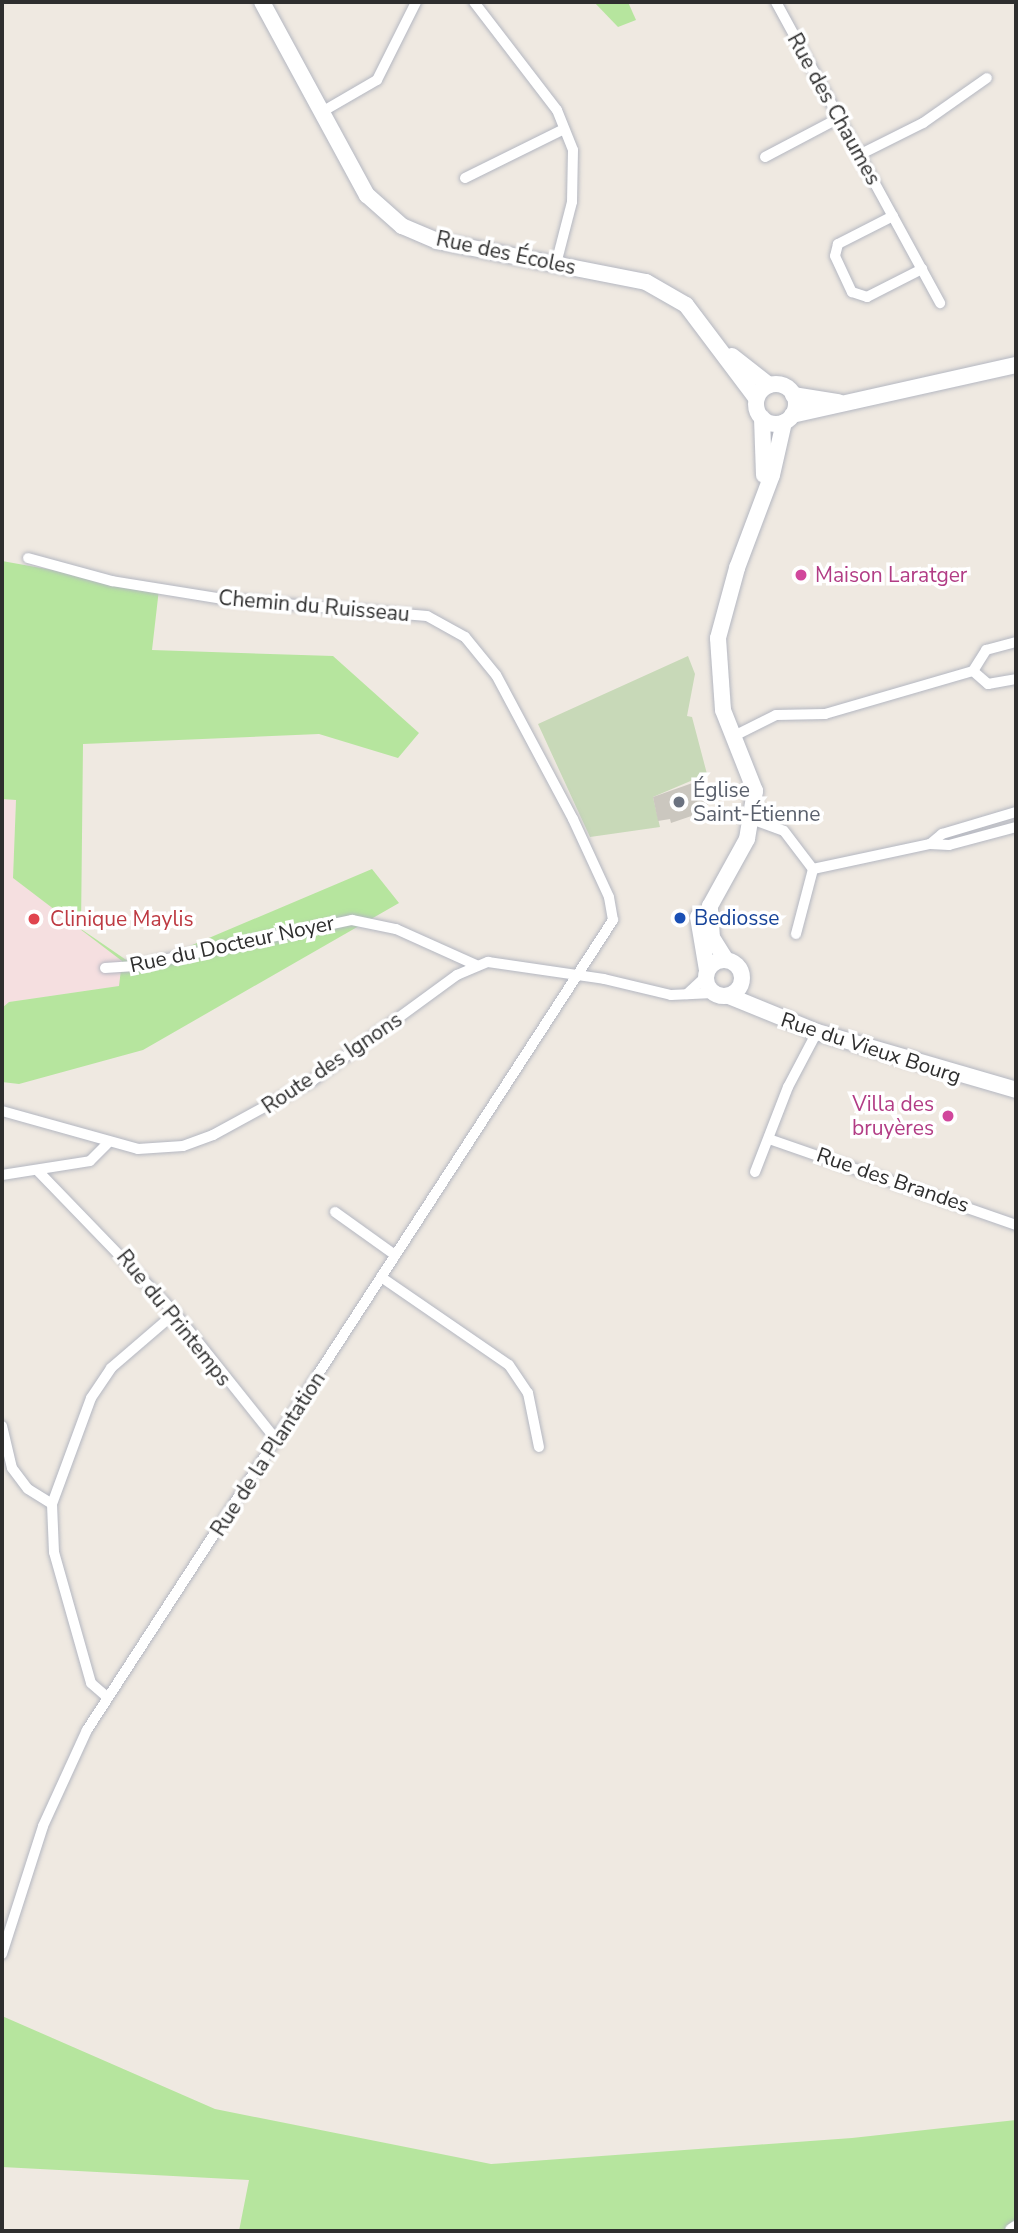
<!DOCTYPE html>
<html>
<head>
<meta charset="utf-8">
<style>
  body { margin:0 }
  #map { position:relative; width:1018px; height:2233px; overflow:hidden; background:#efe9e1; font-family:"Nunito Sans",sans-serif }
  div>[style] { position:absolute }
  .medical>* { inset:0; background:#f5dfe0 }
  .green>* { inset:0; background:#b6e59e }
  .cemetery>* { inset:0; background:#c8d9b8 }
  .building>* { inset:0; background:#cbc7bf }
  .roads { filter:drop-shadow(0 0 2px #b4b7c1) drop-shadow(0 0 2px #b4b7c1) }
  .street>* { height:10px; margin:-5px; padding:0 5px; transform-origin:5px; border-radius:5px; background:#fff }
  .secondary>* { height:16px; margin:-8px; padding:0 8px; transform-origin:8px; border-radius:8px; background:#fff }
  .secondary>.ring { margin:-8px; padding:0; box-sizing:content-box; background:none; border:16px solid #fff; border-radius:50% }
  .dots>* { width:19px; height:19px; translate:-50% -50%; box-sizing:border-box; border:4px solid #fff; border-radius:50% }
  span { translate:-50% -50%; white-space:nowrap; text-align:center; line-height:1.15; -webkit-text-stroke:7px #fff; paint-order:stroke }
  .street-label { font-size:21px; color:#2e2e2e }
  .hotel-label { font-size:21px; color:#b23c85 }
  .left { translate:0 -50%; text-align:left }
  .right { translate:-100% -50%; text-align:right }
  .worship-label { font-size:21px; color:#5b616d }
  .transit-label { font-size:21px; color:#164399 }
  .health-label { font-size:21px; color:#be3a42 }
  .frame { position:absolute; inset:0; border:4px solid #2e2e2e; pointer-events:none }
</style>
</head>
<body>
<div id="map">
  <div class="medical">
    <i style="clip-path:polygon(2px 799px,16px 800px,13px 878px,122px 960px,120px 986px,9px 1002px,2px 1008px)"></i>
  </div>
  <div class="green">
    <i style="clip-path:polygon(594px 2px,628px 2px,636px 20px,618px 27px)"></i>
    <i style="clip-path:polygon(2px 561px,159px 589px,152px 650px,333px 656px,419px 733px,398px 758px,319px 734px,83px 744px,81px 929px,138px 968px,372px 869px,399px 903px,143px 1050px,19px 1084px,2px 1082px,2px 1008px,9px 1002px,119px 986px,122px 961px,13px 878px,16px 800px,2px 799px)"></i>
    <i style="clip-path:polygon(2px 2016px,215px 2109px,491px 2164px,852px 2138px,1016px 2120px,1016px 2231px,239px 2231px,249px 2180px,2px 2167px)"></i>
  </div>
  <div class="cemetery">
    <i style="clip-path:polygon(688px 656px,695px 674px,687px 716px,692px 717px,707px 774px,653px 797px,660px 827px,590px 837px,538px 724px)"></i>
  </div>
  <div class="building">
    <i style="clip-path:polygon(701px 780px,709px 810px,671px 823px,670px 819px,658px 821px,653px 797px)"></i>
  </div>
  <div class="roads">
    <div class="street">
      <i style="left:474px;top:2px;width:136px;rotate:52.5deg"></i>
      <i style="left:557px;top:110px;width:43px;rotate:68.2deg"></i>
      <i style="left:573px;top:150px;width:52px;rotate:91.1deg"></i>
      <i style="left:572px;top:202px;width:64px;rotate:104.5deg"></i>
      <i style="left:776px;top:2px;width:343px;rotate:61.4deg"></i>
      <i style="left:320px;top:113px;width:66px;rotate:-30.1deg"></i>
      <i style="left:377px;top:80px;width:87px;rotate:-63.4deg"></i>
      <i style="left:859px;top:155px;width:72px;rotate:-26.6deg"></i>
      <i style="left:923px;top:123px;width:78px;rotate:-35.1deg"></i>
      <i style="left:765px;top:157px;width:84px;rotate:-27.8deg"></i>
      <i style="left:465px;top:178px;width:110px;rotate:-26.3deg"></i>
      <i style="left:893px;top:216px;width:62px;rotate:153deg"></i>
      <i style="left:838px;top:244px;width:12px;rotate:104deg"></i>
      <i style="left:835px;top:256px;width:40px;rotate:65deg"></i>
      <i style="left:852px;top:292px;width:16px;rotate:18deg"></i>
      <i style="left:867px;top:297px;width:62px;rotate:-27deg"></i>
      <i style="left:973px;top:671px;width:25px;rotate:-58deg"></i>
      <i style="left:986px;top:650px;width:31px;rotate:-15deg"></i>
      <i style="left:973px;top:671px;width:20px;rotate:41deg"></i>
      <i style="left:988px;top:684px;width:28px;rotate:-10deg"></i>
      <i style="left:734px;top:736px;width:47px;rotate:-26.6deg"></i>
      <i style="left:776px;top:715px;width:49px;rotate:-1.2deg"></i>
      <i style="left:825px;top:714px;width:154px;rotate:-16.2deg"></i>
      <i style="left:746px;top:817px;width:40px;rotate:20.2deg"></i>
      <i style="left:784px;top:831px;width:48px;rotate:52.7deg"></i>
      <i style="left:813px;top:869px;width:120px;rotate:-12.1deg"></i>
      <i style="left:930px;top:844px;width:19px;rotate:3deg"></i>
      <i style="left:949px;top:845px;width:69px;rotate:-15deg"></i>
      <i style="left:930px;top:844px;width:16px;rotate:-40deg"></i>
      <i style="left:942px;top:834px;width:77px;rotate:-16.6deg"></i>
      <i style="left:796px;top:934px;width:67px;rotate:-75.3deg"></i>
      <i style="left:105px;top:968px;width:30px;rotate:-4deg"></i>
      <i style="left:135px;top:966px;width:222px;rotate:-12deg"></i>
      <i style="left:352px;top:920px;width:45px;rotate:11.6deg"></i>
      <i style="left:396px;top:929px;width:88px;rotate:24.2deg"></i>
      <i style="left:687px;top:994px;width:25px;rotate:-43deg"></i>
      <i style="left:2px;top:1111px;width:141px;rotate:15.6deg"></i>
      <i style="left:138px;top:1149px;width:45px;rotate:-3.8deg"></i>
      <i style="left:183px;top:1146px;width:32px;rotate:-20deg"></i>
      <i style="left:213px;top:1135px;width:113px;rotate:-28.6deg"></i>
      <i style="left:312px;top:1081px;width:180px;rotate:-36.2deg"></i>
      <i style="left:457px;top:975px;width:34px;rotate:-23deg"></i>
      <i style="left:488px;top:962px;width:117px;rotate:8.3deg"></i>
      <i style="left:604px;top:979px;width:69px;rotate:13.4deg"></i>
      <i style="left:671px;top:995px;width:42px;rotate:-2.7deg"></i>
      <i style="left:769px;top:1139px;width:262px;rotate:19.2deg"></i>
      <i style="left:37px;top:1170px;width:199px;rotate:46deg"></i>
      <i style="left:175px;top:1313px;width:164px;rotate:51.4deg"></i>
      <i style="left:755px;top:1172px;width:91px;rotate:-68.8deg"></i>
      <i style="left:788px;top:1087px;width:62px;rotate:-62.2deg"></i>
      <i style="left:2px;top:1175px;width:89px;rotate:-9deg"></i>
      <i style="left:90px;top:1161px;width:25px;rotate:-45deg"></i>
      <i style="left:335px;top:1212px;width:74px;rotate:35.6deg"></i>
      <i style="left:381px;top:1277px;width:155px;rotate:34.5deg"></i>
      <i style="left:509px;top:1365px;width:34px;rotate:56deg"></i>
      <i style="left:528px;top:1393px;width:55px;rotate:78.5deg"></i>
      <i style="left:2px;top:1426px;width:43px;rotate:76.6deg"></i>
      <i style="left:12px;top:1468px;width:26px;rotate:53deg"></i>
      <i style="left:28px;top:1489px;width:28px;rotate:32deg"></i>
      <i style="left:107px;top:1697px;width:21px;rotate:-139deg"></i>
      <i style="left:91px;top:1683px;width:136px;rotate:-105.8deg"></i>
      <i style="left:54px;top:1552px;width:48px;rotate:-92.4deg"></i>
      <i style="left:52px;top:1504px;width:113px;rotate:-69.8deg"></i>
      <i style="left:91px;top:1398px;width:36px;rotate:-56deg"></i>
      <i style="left:111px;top:1368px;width:84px;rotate:-40.7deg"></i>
      <i style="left:2px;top:1954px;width:134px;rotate:-72.2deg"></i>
      <i style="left:43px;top:1826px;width:106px;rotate:-65.4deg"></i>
      <i style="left:87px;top:1730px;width:966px;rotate:-57deg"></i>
      <i style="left:613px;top:920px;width:23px;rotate:-100deg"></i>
      <i style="left:609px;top:897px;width:86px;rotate:-114.8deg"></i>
      <i style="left:573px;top:819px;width:163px;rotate:-118.1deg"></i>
      <i style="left:496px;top:675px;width:49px;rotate:-129.2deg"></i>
      <i style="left:465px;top:637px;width:43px;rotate:-151.1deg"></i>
      <i style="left:427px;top:616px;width:205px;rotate:-175.2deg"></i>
      <i style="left:223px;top:599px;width:112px;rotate:-170.8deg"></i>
      <i style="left:112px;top:581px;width:87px;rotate:-164.7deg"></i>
    </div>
    <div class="secondary">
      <i style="left:262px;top:2px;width:220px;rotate:61.5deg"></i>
      <i style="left:367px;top:195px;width:47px;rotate:41.5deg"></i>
      <i style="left:402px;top:226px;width:38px;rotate:23deg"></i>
      <i style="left:437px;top:241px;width:213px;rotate:11.1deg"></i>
      <i style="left:646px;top:282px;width:46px;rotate:29.9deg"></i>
      <i style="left:686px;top:305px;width:116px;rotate:53deg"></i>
      <i style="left:732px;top:356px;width:47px;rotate:38.1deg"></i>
      <i class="ring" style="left:756px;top:384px;width:24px;height:24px"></i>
      <i style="left:793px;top:395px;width:46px;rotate:8.8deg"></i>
      <i style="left:792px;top:415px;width:230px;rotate:-12.6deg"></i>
      <i style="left:762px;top:418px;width:57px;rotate:88deg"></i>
      <i style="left:698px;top:917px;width:54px;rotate:80.4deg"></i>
      <i class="ring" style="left:706px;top:960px;width:20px;height:20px"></i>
      <i style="left:726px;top:960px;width:26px;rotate:-122deg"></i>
      <i style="left:712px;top:938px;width:32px;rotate:-94deg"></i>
      <i style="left:710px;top:906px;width:77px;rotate:-61.1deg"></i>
      <i style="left:747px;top:839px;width:49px;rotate:-80.5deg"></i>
      <i style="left:755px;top:791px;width:87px;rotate:-111.6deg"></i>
      <i style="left:723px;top:710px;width:72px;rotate:-94deg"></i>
      <i style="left:718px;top:638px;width:73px;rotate:-74.8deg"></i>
      <i style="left:737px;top:568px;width:99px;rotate:-69.4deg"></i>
      <i style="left:772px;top:475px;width:54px;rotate:-77.2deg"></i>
      <i style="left:729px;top:996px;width:95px;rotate:22.2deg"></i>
      <i style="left:817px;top:1032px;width:207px;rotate:16.2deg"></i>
      <i style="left:1013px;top:2231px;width:4px;rotate:-34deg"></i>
    </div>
  </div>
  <div class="dots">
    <i style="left:801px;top:575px;background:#d1479c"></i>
    <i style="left:679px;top:802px;background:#6b7280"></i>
    <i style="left:680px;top:918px;background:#1a4fb4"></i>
    <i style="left:34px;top:919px;background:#e0444e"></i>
    <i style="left:948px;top:1116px;background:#d1479c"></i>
  </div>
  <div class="street-label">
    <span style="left:834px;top:109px;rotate:61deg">Rue des Chaumes</span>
    <span style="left:506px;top:253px;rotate:12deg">Rue des Écoles</span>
    <span style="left:314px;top:606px;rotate:5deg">Chemin du Ruisseau</span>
    <span style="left:232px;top:944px;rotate:-12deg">Rue du Docteur Noyer</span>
    <span style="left:871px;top:1048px;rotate:18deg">Rue du Vieux Bourg</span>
    <span style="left:332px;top:1063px;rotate:-34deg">Route des Ignons</span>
    <span style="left:893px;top:1180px;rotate:19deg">Rue des Brandes</span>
    <span style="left:174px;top:1318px;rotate:51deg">Rue du Printemps</span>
    <span style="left:268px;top:1454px;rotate:-57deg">Rue de la Plantation</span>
  </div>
  <div class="hotel-label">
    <span class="left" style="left:815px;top:575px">Maison Laratger</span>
    <span class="right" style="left:934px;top:1116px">Villa des<br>bruyères</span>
  </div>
  <div class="worship-label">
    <span class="left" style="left:693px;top:802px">Église<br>Saint-Étienne</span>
  </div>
  <div class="transit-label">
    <span class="left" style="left:694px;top:918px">Bediosse</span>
  </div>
  <div class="health-label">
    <span class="left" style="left:50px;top:919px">Clinique Maylis</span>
  </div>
  <div class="frame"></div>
</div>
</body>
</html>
